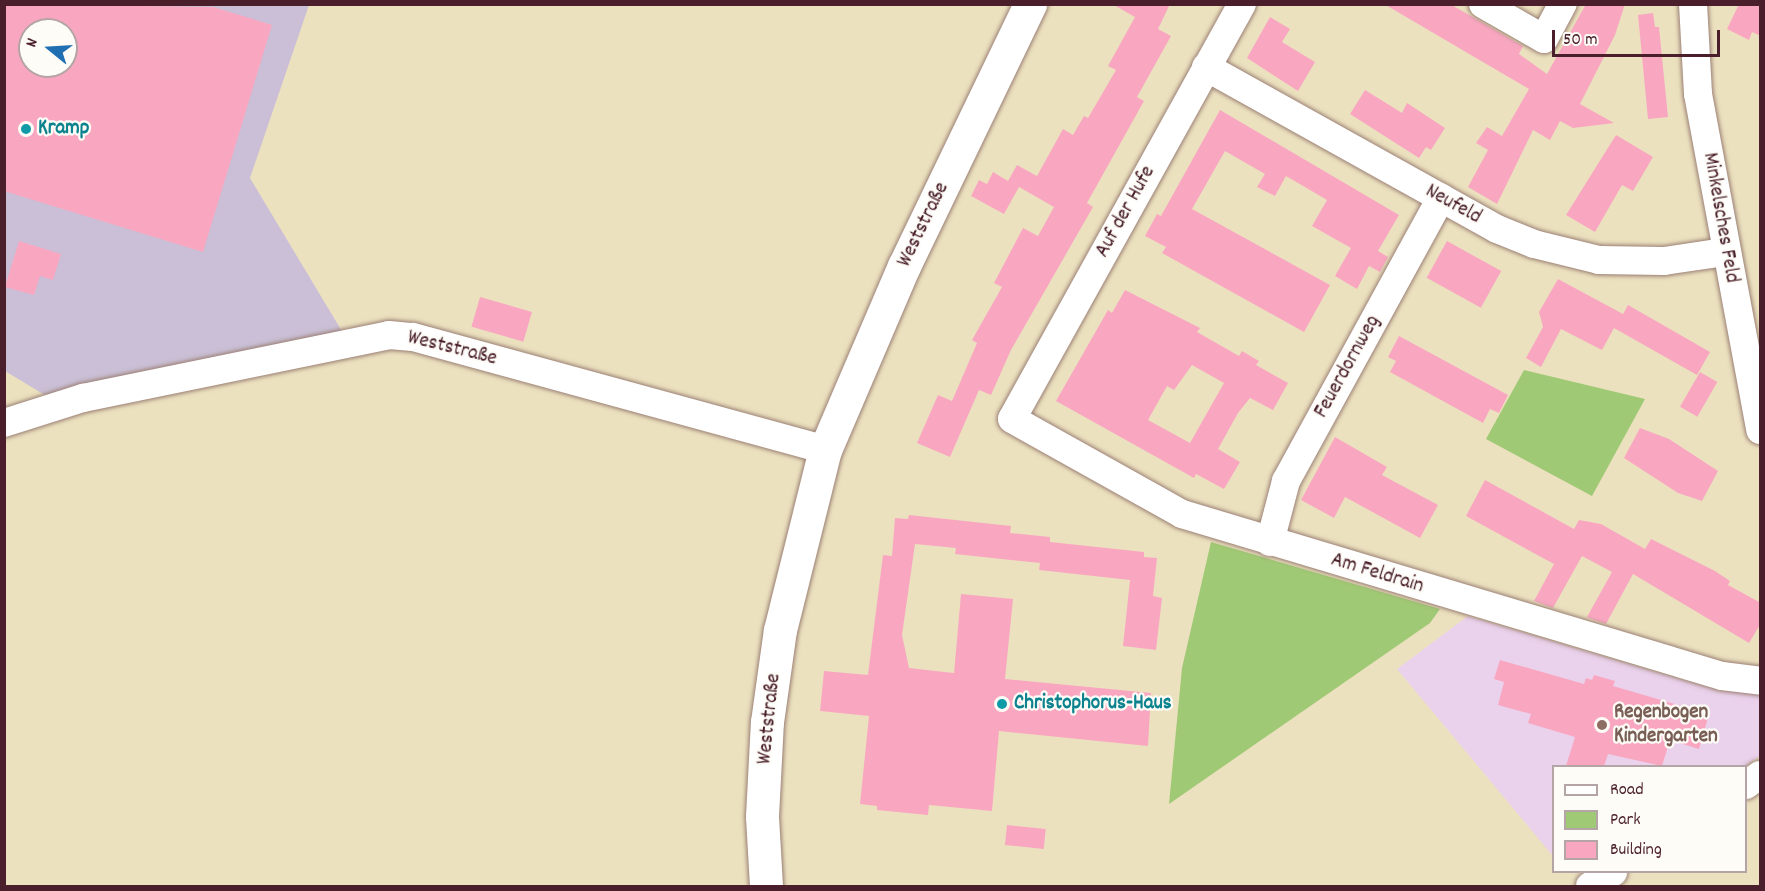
<!DOCTYPE html>
<html>
<head>
<meta charset="utf-8">
<style>
  body { margin:0 }
  #map { position:relative; width:1765px; height:891px; overflow:hidden; background:#ece1bf; font-family:Dekko,sans-serif }
  div>[style] { position:absolute }
  .built>* { inset:0; background:#ead1ec }
  .industrial>* { inset:0; background:#cabfd6 }
  .green>* { inset:0; background:#a0c975 }
  .building>* { inset:0; background:#f9a7c1; transform-origin:0 0 }
  .roads { filter:drop-shadow(0 0 2px #9b8075) drop-shadow(0 0 2px #9b8075) }
  .minor>* { height:28px; margin:-14px; padding:0 14px; transform-origin:14px; border-radius:14px; background:#fff }
  .major>* { height:33px; margin:-16.5px; padding:0 16.5px; transform-origin:16.5px; border-radius:16.5px; background:#fff }
  .dots>* { width:16px; height:16px; translate:-50% -50%; box-sizing:border-box; border:3px solid #fdfcf7; border-radius:50% }
  span { translate:-50% -50%; white-space:nowrap; text-align:center; line-height:1.15; -webkit-text-stroke:4.5px #fdfcf7; paint-order:stroke }
  .culture-label { font-size:21px; color:#0d838f; font-weight:700 }
  .left { translate:0 -50%; text-align:left }
  .street-label { font-size:21px; color:#4a1f2b }
  .education-label { font-size:21px; color:#785e54; font-weight:700 }
  .frame { position:absolute; inset:0; border:6px solid #4a1f2b; pointer-events:none }
  .legend { position:absolute; left:1552px; top:765px; width:195px; height:108px; box-sizing:border-box; background:#fdfcf7; border:2px solid #b5a4a5; margin:0; padding:8px 10px; list-style:none; font-size:18px; color:#4a1f2b }
  .legend li { display:flex; align-items:center; gap:12px; height:30px }
  .legend b { width:30px; border:2px solid #b5a4a5 }
  .north { position:absolute; left:18px; top:18px; width:60px; height:60px; box-sizing:border-box; background:#fdfcf7; border:2px solid #b5a4a5; border-radius:50%; rotate:288deg; font-size:16px; font-weight:700; line-height:24px; text-align:center; color:#4a1f2b }
  .north::after { content:''; display:block; margin:auto; width:21px; height:27px; background:#1f6fb2; clip-path:polygon(50% 0,100% 100%,50% 72%,0 100%) }
  .scale { position:absolute; left:1552px; top:30px; width:168px; height:27px; box-sizing:border-box; border:3px solid #4a1f2b; border-top:0; padding-left:8px; font-size:18px; line-height:21px; white-space:nowrap; color:#4a1f2b; -webkit-text-stroke:4px #fdfcf7; paint-order:stroke }
</style>
</head>
<body>
<div id="map">
  <div class="built">
    <i style="clip-path:polygon(1468px 616px,1720px 691px,1760px 693px,1760px 756px,1745px 766px,1554px 766px,1553px 856px,1397px 669px)"></i>
  </div>
  <div class="industrial">
    <i style="clip-path:polygon(evenodd,5px 5px,309px 5px,250px 178px,343px 333px,48px 397px,5px 371px,5px 5px,30px 30px,66px 30px,66px 66px,30px 66px,30px 30px)"></i>
  </div>
  <div class="green">
    <i style="clip-path:polygon(1524px 370px,1645px 399px,1592px 496px,1486px 439px)"></i>
    <i style="clip-path:polygon(1211px 542px,1440px 609px,1430px 623px,1169px 804px,1182px 668px)"></i>
  </div>
  <div class="building">
    <i style="clip-path:polygon(evenodd,4px 4px,213px 7px,272px 25px,203px 252px,4px 191px,4px 4px,30px 30px,66px 30px,66px 66px,30px 66px,30px 30px)"></i>
    <i style="clip-path:polygon(1112px 4px,1170px 4px,1158px 29px,1171px 36px,1137px 97px,1144px 101px,1087px 203px,1093px 207px,1011px 350px,991px 395px,979px 390px,950px 457px,917px 443px,938px 395px,952px 401px,977px 343px,972px 340px,1002px 287px,994px 283px,1023px 228px,1038px 236px,1054px 207px,1019px 187px,1004px 214px,971px 196px,979px 180px,987px 184px,993px 172px,1008px 181px,1017px 165px,1037px 176px,1063px 129px,1073px 135px,1084px 116px,1088px 118px,1116px 70px,1108px 66px,1135px 17px)"></i>
    <i style="clip-path:polygon(1384px 4px,1450px 4px,1523px 46px,1519px 54px,1547px 74px,1586px 4px,1625px 4px,1615px 35px,1580px 104px,1614px 123px,1573px 128px,1560px 121px,1550px 140px,1533px 130px,1497px 204px,1468px 187px,1488px 150px,1476px 143px,1487px 127px,1502px 136px,1529px 89px)"></i>
    <i style="clip-path:polygon(1739px 4px,1761px 4px,1761px 36px,1752px 32px,1749px 40px,1727px 29px)"></i>
    <i style="clip-path:polygon(1653px 13px,1655px 27px,1659px 27px,1668px 117px,1648px 119px,1638px 15px)"></i>
    <i style="clip-path:polygon(1270px 17px,1290px 29px,1282px 42px,1315px 62px,1298px 91px,1247px 58px)"></i>
    <i style="clip-path:polygon(1365px 90px,1402px 113px,1407px 103px,1445px 128px,1431px 150px,1426px 147px,1419px 158px,1350px 114px)"></i>
    <i style="clip-path:polygon(1220px 110px,1399px 215px,1378px 251px,1388px 257px,1380px 272px,1369px 266px,1357px 289px,1335px 276px,1351px 248px,1312px 226px,1327px 200px,1286px 176px,1275px 196px,1257px 187px,1265px 174px,1225px 151px,1192px 209px,1330px 285px,1304px 332px,1162px 253px,1166px 247px,1145px 236px,1157px 214px,1161px 216px)"></i>
    <i style="clip-path:polygon(1616px 135px,1653px 157px,1633px 191px,1622px 185px,1595px 232px,1566px 215px)"></i>
    <i style="clip-path:polygon(19px 241px,61px 254px,53px 280px,40px 276px,34px 295px,5px 287px)"></i>
    <i style="left:1447px;top:241px;width:62px;height:42px;rotate:29deg"></i>
    <i style="clip-path:polygon(1558px 279px,1623px 314px,1628px 305px,1710px 352px,1697px 375px,1614px 328px,1602px 350px,1561px 329px,1541px 367px,1526px 358px,1543px 327px,1539px 312px)"></i>
    <i style="clip-path:polygon(evenodd,1125px 290px,1200px 328px,1197px 332px,1239px 356px,1242px 351px,1259px 361px,1256px 365px,1288px 383px,1273px 410px,1250px 398px,1238px 413px,1218px 449px,1240px 462px,1224px 489px,1196px 474px,1194px 478px,1056px 401px,1108px 310px,1112px 313px,1125px 290px,1192px 365px,1224px 383px,1190px 443px,1148px 420px,1167px 386px,1174px 390px,1192px 365px)"></i>
    <i style="left:480px;top:297px;width:54px;height:31px;rotate:16deg"></i>
    <i style="clip-path:polygon(1399px 336px,1508px 395px,1499px 413px,1490px 409px,1483px 423px,1390px 372px,1396px 361px,1388px 357px)"></i>
    <i style="left:1700px;top:372px;width:20px;height:40px;rotate:30deg"></i>
    <i style="clip-path:polygon(1640px 428px,1669px 439px,1718px 471px,1702px 501px,1678px 493px,1624px 458px)"></i>
    <i style="clip-path:polygon(1335px 437px,1387px 467px,1382px 475px,1438px 505px,1420px 538px,1345px 497px,1334px 518px,1301px 500px)"></i>
    <i style="clip-path:polygon(1485px 480px,1574px 529px,1579px 520px,1601px 524px,1645px 549px,1651px 539px,1715px 571px,1730px 581px,1728px 585px,1761px 603px,1761px 623px,1749px 643px,1633px 574px,1606px 624px,1594px 620px,1587px 617px,1612px 572px,1582px 556px,1553px 608px,1534px 601px,1554px 564px,1466px 516px)"></i>
    <i style="clip-path:polygon(909px 515px,1011px 526px,1010px 533px,1050px 537px,1050px 542px,1144px 552px,1144px 557px,1157px 558px,1153px 596px,1162px 598px,1156px 650px,1123px 646px,1130px 580px,1039px 570px,1040px 563px,955px 554px,956px 548px,915px 544px,902px 635px,909px 668px,954px 673px,961px 594px,1013px 599px,1005px 679px,1151px 693px,1148px 746px,999px 731px,992px 811px,929px 805px,928px 815px,877px 810px,877px 806px,860px 804px,869px 716px,820px 711px,824px 671px,868px 675px,883px 555px,892px 556px,895px 518px,908px 519px)"></i>
    <i style="clip-path:polygon(1500px 660px,1584px 684px,1586px 678px,1592px 680px,1594px 675px,1615px 681px,1613px 686px,1709px 714px,1699px 749px,1670px 740px,1662px 766px,1608px 754px,1604px 766px,1566px 766px,1575px 737px,1528px 723px,1531px 714px,1498px 705px,1504px 682px,1494px 679px)"></i>
    <i style="left:1007px;top:825px;width:39px;height:20px;rotate:6deg"></i>
  </div>
  <div class="roads">
    <div class="minor">
      <i style="left:1242px;top:4px;width:474px;rotate:119deg"></i>
      <i style="left:1012px;top:419px;width:195px;rotate:29.2deg"></i>
      <i style="left:1182px;top:514px;width:564px;rotate:16.7deg"></i>
      <i style="left:1722px;top:676px;width:38px;rotate:7deg"></i>
      <i style="left:1483px;top:4px;width:70px;rotate:29.8deg"></i>
      <i style="left:1544px;top:39px;width:40px;rotate:-62deg"></i>
      <i style="left:1693px;top:4px;width:90px;rotate:86.8deg"></i>
      <i style="left:1698px;top:94px;width:342px;rotate:79.5deg"></i>
      <i style="left:1206px;top:67px;width:333px;rotate:29.1deg"></i>
      <i style="left:1497px;top:229px;width:40px;rotate:22deg"></i>
      <i style="left:1534px;top:244px;width:67px;rotate:13.8deg"></i>
      <i style="left:1599px;top:260px;width:65px;rotate:0.9deg"></i>
      <i style="left:1664px;top:261px;width:62px;rotate:-8.4deg"></i>
      <i style="left:4px;top:423px;width:83px;rotate:-17.6deg"></i>
      <i style="left:83px;top:398px;width:312px;rotate:-11.6deg"></i>
      <i style="left:389px;top:335px;width:24px;rotate:5deg"></i>
      <i style="left:413px;top:337px;width:427px;rotate:15.3deg"></i>
      <i style="left:1270px;top:542px;width:63px;rotate:-75.3deg"></i>
      <i style="left:1286px;top:481px;width:323px;rotate:-61.3deg"></i>
      <i style="left:1746px;top:785px;width:17px;rotate:-36deg"></i>
      <i style="left:1590px;top:886px;width:27px;rotate:-31deg"></i>
    </div>
    <div class="major">
      <i style="left:766px;top:886px;width:70px;rotate:-93.3deg"></i>
      <i style="left:762px;top:816px;width:94px;rotate:-87deg"></i>
      <i style="left:767px;top:722px;width:93px;rotate:-82deg"></i>
      <i style="left:780px;top:630px;width:186px;rotate:-76deg"></i>
      <i style="left:825px;top:450px;width:200px;rotate:-66.8deg"></i>
      <i style="left:904px;top:266px;width:291px;rotate:-64.3deg"></i>
    </div>
  </div>
  <div class="dots">
    <i style="left:26px;top:129px;background:#0f9aa8"></i>
    <i style="left:1002px;top:704px;background:#0f9aa8"></i>
    <i style="left:1602px;top:725px;background:#8d6e63"></i>
  </div>
  <div class="culture-label">
    <span class="left" style="left:38px;top:129px">Kramp</span>
    <span class="left" style="left:1014px;top:704px">Christophorus-Haus</span>
  </div>
  <div class="street-label">
    <span style="left:1453px;top:205px;rotate:29deg">Neufeld</span>
    <span style="left:1126px;top:212px;rotate:-61deg">Auf der Hufe</span>
    <span style="left:1720px;top:218px;rotate:80deg">Minkelsches Feld</span>
    <span style="left:924px;top:225px;rotate:-64deg">Weststraße</span>
    <span style="left:452px;top:349px;rotate:14deg">Weststraße</span>
    <span style="left:1348px;top:367px;rotate:-61deg">Feuerdornweg</span>
    <span style="left:1377px;top:574px;rotate:17deg">Am Feldrain</span>
    <span style="left:770px;top:719px;rotate:-84deg">Weststraße</span>
  </div>
  <div class="education-label">
    <span class="left" style="left:1614px;top:725px">Regenbogen<br>Kindergarten</span>
  </div>
  <div class="frame"></div>
  <ul class="legend">
  <li><b style="height:8px;background:#fff"></b>Road</li>
  <li><b style="height:16px;background:#a0c975"></b>Park</li>
  <li><b style="height:16px;background:#f9a7c1"></b>Building</li>
  </ul>
  <div class="north">N</div>
  <div class="scale">50 m</div>
</div>
</body>
</html>
